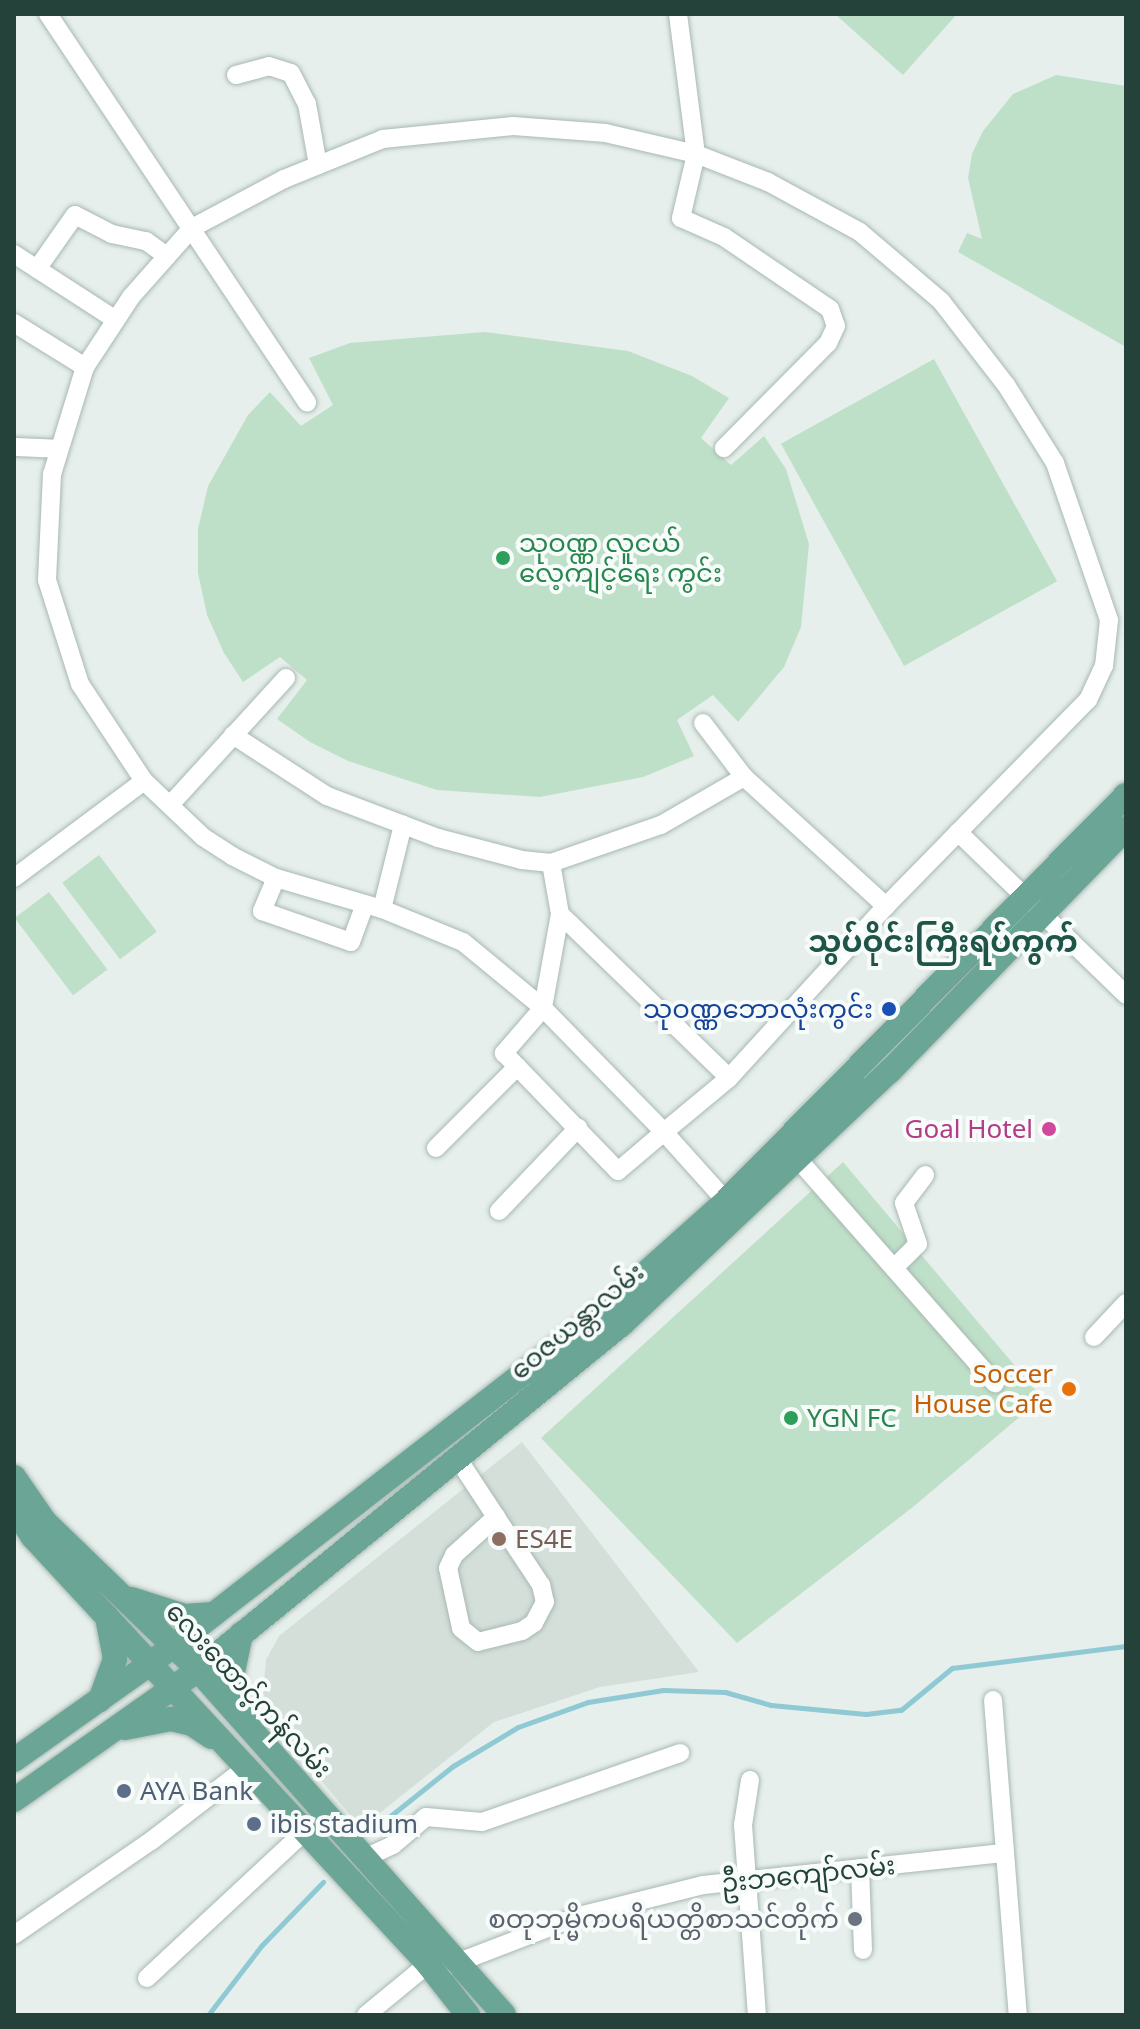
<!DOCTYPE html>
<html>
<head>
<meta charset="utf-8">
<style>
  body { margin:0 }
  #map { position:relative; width:1140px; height:2029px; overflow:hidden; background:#e6efeb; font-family:"Noto Sans","Noto Sans Myanmar",sans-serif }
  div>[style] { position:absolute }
  .built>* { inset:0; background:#d4dfda }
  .green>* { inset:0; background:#bfe0c8; transform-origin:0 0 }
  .stream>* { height:5px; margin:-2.5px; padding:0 2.5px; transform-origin:2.5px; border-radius:2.5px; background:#8ec9d4 }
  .roads { filter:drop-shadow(0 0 2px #a8b8b2) drop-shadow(0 0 2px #a8b8b2) }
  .minor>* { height:18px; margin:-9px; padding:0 9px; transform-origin:9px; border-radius:9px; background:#fff }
  .major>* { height:24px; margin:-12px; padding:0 12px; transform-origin:12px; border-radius:12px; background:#6aa596 }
  .dots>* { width:22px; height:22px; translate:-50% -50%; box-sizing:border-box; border:4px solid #f7fbf9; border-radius:50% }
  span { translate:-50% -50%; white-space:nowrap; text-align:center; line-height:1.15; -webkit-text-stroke:8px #f7fbf9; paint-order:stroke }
  .leisure-label { font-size:26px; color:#27864d }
  .left { translate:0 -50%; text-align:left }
  .transit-label { font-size:26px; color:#164399 }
  .right { translate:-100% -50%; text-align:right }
  .hotel-label { font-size:26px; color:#b23c85 }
  .street-label { font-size:26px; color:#24423a }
  .food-label { font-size:26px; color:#c56008 }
  .education-label { font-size:26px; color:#785e54 }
  .service-label { font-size:26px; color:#4e5e75 }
  .worship-label { font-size:26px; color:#5b616d }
  .quarter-label { font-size:30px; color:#1f5548; font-weight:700 }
  .frame { position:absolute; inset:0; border:16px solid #24423a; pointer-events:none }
</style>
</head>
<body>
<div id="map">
  <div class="built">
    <i style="clip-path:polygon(522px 1442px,699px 1672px,600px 1687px,494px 1722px,361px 1828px,274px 1724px,263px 1692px,266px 1660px,279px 1636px)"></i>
  </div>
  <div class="green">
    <i style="clip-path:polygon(835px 14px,957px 14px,903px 75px)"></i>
    <i style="clip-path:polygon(1056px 75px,1126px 86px,1126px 347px,958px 252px,967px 233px,982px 239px,968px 178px,972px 154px,983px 131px,1013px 94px)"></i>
    <i style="clip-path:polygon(485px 332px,628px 351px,692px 376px,729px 398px,701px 438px,731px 465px,764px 436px,786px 469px,809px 544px,801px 627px,784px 667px,738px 722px,713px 695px,677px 720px,694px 756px,643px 777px,540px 797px,437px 790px,348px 761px,310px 742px,277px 719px,307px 680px,280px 657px,243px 682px,224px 653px,207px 615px,198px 573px,198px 529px,208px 486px,248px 415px,270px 392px,301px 426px,333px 405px,309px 358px,350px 343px)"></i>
    <i style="left:934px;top:359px;width:254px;height:175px;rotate:61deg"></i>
    <i style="left:99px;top:855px;width:96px;height:46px;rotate:53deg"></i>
    <i style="left:49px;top:892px;width:97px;height:43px;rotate:53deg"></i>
    <i style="clip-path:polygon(843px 1162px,1042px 1398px,913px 1507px,737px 1643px,541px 1438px)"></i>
  </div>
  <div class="stream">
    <i style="left:374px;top:1829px;width:101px;rotate:-38.6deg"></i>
    <i style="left:453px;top:1766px;width:76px;rotate:-31deg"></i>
    <i style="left:518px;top:1727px;width:74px;rotate:-19.7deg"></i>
    <i style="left:588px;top:1702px;width:76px;rotate:-9.1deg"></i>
    <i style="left:663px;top:1690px;width:62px;rotate:1.8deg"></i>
    <i style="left:725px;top:1692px;width:48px;rotate:15.8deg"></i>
    <i style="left:771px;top:1705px;width:95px;rotate:5.4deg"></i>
    <i style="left:866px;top:1714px;width:35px;rotate:-7deg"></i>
    <i style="left:901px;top:1710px;width:66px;rotate:-39.5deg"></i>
    <i style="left:952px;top:1668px;width:175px;rotate:-7.2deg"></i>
    <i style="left:208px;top:2015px;width:88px;rotate:-52.4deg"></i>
    <i style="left:262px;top:1945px;width:88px;rotate:-45.9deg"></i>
  </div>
  <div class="roads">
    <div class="minor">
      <i style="left:48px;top:14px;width:467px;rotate:56.3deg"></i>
      <i style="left:678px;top:14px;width:141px;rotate:82.7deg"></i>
      <i style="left:696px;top:154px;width:66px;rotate:103.2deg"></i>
      <i style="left:681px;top:218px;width:47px;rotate:23.8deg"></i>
      <i style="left:724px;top:237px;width:128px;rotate:34.2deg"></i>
      <i style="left:830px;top:309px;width:18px;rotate:71deg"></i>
      <i style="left:836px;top:326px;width:19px;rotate:115deg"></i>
      <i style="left:828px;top:343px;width:148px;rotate:134.7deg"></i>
      <i style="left:236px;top:75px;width:34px;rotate:-15deg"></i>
      <i style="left:269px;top:66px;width:23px;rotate:18deg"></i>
      <i style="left:291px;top:73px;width:35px;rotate:63deg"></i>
      <i style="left:307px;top:104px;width:62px;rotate:79.8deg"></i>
      <i style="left:14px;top:254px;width:121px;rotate:32.9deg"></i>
      <i style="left:37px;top:269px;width:66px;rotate:-54.9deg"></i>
      <i style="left:75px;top:215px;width:42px;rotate:27.2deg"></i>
      <i style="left:112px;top:234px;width:35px;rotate:12deg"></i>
      <i style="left:146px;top:241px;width:26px;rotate:36deg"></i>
      <i style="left:14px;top:323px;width:84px;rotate:31.8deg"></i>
      <i style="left:14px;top:447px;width:45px;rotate:2.5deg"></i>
      <i style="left:703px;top:723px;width:68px;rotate:52.8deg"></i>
      <i style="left:744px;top:777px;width:192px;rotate:42.3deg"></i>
      <i style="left:233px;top:735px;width:112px;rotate:33deg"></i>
      <i style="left:327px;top:796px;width:119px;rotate:20.7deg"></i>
      <i style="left:438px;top:838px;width:87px;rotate:14.7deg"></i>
      <i style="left:522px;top:860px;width:29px;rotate:6deg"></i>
      <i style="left:551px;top:863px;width:52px;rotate:80deg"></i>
      <i style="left:560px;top:914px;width:96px;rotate:100.3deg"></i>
      <i style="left:543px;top:1008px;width:60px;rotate:130.9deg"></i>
      <i style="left:504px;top:1053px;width:164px;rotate:46deg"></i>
      <i style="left:618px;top:1171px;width:60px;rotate:-40.3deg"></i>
      <i style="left:664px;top:1132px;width:85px;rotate:-39.7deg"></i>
      <i style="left:729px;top:1078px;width:233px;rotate:-47.6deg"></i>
      <i style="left:886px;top:906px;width:289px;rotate:-45.6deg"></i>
      <i style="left:1088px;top:700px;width:38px;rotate:-65deg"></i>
      <i style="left:1104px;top:666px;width:46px;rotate:-83.8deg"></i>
      <i style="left:1109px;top:620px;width:166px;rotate:-109deg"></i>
      <i style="left:1055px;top:463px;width:92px;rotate:-122.1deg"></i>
      <i style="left:1006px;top:385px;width:106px;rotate:-127.7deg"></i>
      <i style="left:941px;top:301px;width:106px;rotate:-139.6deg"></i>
      <i style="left:860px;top:232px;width:105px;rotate:-151.5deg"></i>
      <i style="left:768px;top:182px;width:77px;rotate:-158.7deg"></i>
      <i style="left:696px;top:154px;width:92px;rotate:-166.9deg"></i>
      <i style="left:606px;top:133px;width:93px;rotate:-175.7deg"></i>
      <i style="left:513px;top:126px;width:131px;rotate:174.3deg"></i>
      <i style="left:383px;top:139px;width:107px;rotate:158deg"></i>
      <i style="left:284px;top:179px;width:104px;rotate:152deg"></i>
      <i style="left:192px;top:228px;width:92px;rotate:131.5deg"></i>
      <i style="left:131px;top:297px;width:84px;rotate:123.3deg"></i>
      <i style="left:85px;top:367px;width:112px;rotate:107.1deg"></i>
      <i style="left:52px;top:474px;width:106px;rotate:92.7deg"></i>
      <i style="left:47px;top:580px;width:109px;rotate:72.4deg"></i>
      <i style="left:80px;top:684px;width:116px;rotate:56.6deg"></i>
      <i style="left:144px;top:781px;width:81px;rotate:43.5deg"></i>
      <i style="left:203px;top:837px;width:35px;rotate:33deg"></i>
      <i style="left:232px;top:856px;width:49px;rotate:26.6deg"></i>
      <i style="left:276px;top:878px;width:110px;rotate:16.3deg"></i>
      <i style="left:382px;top:909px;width:87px;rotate:22.2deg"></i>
      <i style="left:463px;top:942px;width:104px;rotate:39.5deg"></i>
      <i style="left:543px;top:1008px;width:173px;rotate:45.7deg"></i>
      <i style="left:664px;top:1132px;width:103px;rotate:48.1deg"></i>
      <i style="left:170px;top:805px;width:172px;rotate:-47.6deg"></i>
      <i style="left:958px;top:832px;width:234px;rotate:44.1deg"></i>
      <i style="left:551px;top:863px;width:116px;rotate:-19.1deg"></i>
      <i style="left:661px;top:825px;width:96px;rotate:-30deg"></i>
      <i style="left:14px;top:878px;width:162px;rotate:-36.7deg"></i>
      <i style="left:276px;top:878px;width:36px;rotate:113deg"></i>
      <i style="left:262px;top:911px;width:94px;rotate:19.2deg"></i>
      <i style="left:351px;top:942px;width:40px;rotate:-69.8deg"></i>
      <i style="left:382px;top:909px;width:87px;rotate:-76deg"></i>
      <i style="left:560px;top:914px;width:235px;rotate:44.1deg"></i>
      <i style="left:436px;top:1148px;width:115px;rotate:-45deg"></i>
      <i style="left:797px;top:1158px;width:300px;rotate:48.7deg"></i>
      <i style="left:499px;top:1211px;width:115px;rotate:-46.4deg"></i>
      <i style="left:894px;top:1268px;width:34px;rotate:-45deg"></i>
      <i style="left:918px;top:1244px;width:43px;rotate:-108.9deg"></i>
      <i style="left:904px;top:1203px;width:35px;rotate:-53deg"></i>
      <i style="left:1094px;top:1337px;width:47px;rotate:-46.7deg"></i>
      <i style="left:456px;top:1456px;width:73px;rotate:56.7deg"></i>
      <i style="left:496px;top:1517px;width:82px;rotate:56.5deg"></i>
      <i style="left:541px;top:1585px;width:17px;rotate:77deg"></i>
      <i style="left:545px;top:1602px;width:24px;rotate:118deg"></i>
      <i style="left:534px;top:1623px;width:14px;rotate:146deg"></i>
      <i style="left:522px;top:1631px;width:45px;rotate:166deg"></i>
      <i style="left:478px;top:1642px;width:22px;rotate:-141deg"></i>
      <i style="left:461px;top:1628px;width:61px;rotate:-102.2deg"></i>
      <i style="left:448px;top:1568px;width:14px;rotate:-65deg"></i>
      <i style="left:454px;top:1555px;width:57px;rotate:-42.1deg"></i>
      <i style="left:993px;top:1700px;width:316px;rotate:85.5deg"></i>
      <i style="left:750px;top:1780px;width:46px;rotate:98.8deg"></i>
      <i style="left:743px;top:1825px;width:191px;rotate:85.8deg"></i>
      <i style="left:365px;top:1858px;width:31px;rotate:-25deg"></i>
      <i style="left:393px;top:1845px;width:43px;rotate:-40.3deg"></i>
      <i style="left:426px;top:1817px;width:56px;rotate:5.1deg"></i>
      <i style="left:482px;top:1822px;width:210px;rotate:-19.2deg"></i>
      <i style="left:860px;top:1868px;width:82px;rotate:87.9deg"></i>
      <i style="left:14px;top:1935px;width:166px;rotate:-34.5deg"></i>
      <i style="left:151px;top:1841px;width:121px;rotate:-37.6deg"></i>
      <i style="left:446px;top:1967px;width:142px;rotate:-21deg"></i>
      <i style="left:579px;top:1916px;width:128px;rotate:-14deg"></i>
      <i style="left:703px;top:1885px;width:302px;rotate:-6.1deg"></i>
      <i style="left:147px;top:1978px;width:216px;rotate:-42.9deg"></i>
      <i style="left:366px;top:2015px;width:80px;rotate:-39.4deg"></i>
    </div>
    <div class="major">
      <i style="left:14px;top:1477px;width:55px;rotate:55.4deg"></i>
      <i style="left:45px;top:1522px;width:213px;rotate:44deg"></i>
      <i style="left:198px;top:1670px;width:461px;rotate:48.4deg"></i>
      <i style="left:14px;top:1508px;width:33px;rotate:57deg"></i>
      <i style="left:32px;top:1536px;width:583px;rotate:47.22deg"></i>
      <i style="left:428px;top:1964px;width:65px;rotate:51.9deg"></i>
      <i style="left:131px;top:1599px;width:57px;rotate:17.5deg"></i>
      <i style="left:185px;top:1616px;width:29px;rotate:-4deg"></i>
      <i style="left:241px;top:1634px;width:39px;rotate:102deg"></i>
      <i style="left:233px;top:1672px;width:26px;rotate:86deg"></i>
      <i style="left:235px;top:1698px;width:21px;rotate:65deg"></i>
      <i style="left:100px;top:1700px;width:44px;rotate:-69.9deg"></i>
      <i style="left:115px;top:1659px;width:43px;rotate:-100.8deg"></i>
      <i style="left:125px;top:1728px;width:47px;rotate:-11.1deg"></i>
      <i style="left:171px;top:1719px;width:22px;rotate:13deg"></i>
      <i style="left:192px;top:1724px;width:23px;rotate:34deg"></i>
      <i style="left:14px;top:1760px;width:168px;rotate:-35.3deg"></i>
      <i style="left:151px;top:1663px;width:571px;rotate:-37.89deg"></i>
      <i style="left:602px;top:1312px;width:166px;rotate:-41.8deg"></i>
      <i style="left:726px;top:1201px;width:570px;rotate:-45.43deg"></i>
      <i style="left:14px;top:1800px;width:225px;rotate:-35.2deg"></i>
      <i style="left:198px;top:1670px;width:547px;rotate:-39.22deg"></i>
      <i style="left:622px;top:1324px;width:369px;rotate:-43.4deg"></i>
      <i style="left:890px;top:1071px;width:339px;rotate:-45.8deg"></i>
    </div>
  </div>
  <div class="dots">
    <i style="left:503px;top:558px;background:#2e9e5b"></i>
    <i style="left:889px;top:1009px;background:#1a4fb4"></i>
    <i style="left:1049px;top:1129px;background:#d1479c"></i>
    <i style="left:1069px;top:1389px;background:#e8710a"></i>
    <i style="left:791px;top:1418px;background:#2e9e5b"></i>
    <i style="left:499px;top:1539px;background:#8d6e63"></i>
    <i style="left:124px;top:1791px;background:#5c6f8a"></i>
    <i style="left:254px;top:1824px;background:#5c6f8a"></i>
    <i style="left:855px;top:1919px;background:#6b7280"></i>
  </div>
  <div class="leisure-label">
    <span class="left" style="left:519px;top:558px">သုဝဏ္ဏ လူငယ်<br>လေ့ကျင့်ရေး ကွင်း</span>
    <span class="left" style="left:807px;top:1418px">YGN FC</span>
  </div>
  <div class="transit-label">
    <span class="right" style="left:873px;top:1009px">သုဝဏ္ဏဘောလုံးကွင်း</span>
  </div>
  <div class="hotel-label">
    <span class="right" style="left:1033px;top:1129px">Goal Hotel</span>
  </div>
  <div class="street-label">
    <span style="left:577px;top:1321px;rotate:-40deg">ဝေဇယန္တာလမ်း</span>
    <span style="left:249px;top:1690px;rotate:47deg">လေးထောင့်ကန်လမ်း</span>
    <span style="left:808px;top:1874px;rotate:-6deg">ဦးဘကျော်လမ်း</span>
  </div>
  <div class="food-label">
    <span class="right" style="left:1053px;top:1389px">Soccer<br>House Cafe</span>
  </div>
  <div class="education-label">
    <span class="left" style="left:515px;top:1539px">ES4E</span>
  </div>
  <div class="service-label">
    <span class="left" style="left:140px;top:1791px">AYA Bank</span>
    <span class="left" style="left:270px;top:1824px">ibis stadium</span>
  </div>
  <div class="worship-label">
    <span class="right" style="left:839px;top:1919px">စတုဘုမ္မိကပရိယတ္တိစာသင်တိုက်</span>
  </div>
  <div class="quarter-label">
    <span style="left:943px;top:941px">သွပ်ဝိုင်းကြီးရပ်ကွက်</span>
  </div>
  <div class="frame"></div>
</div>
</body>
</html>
